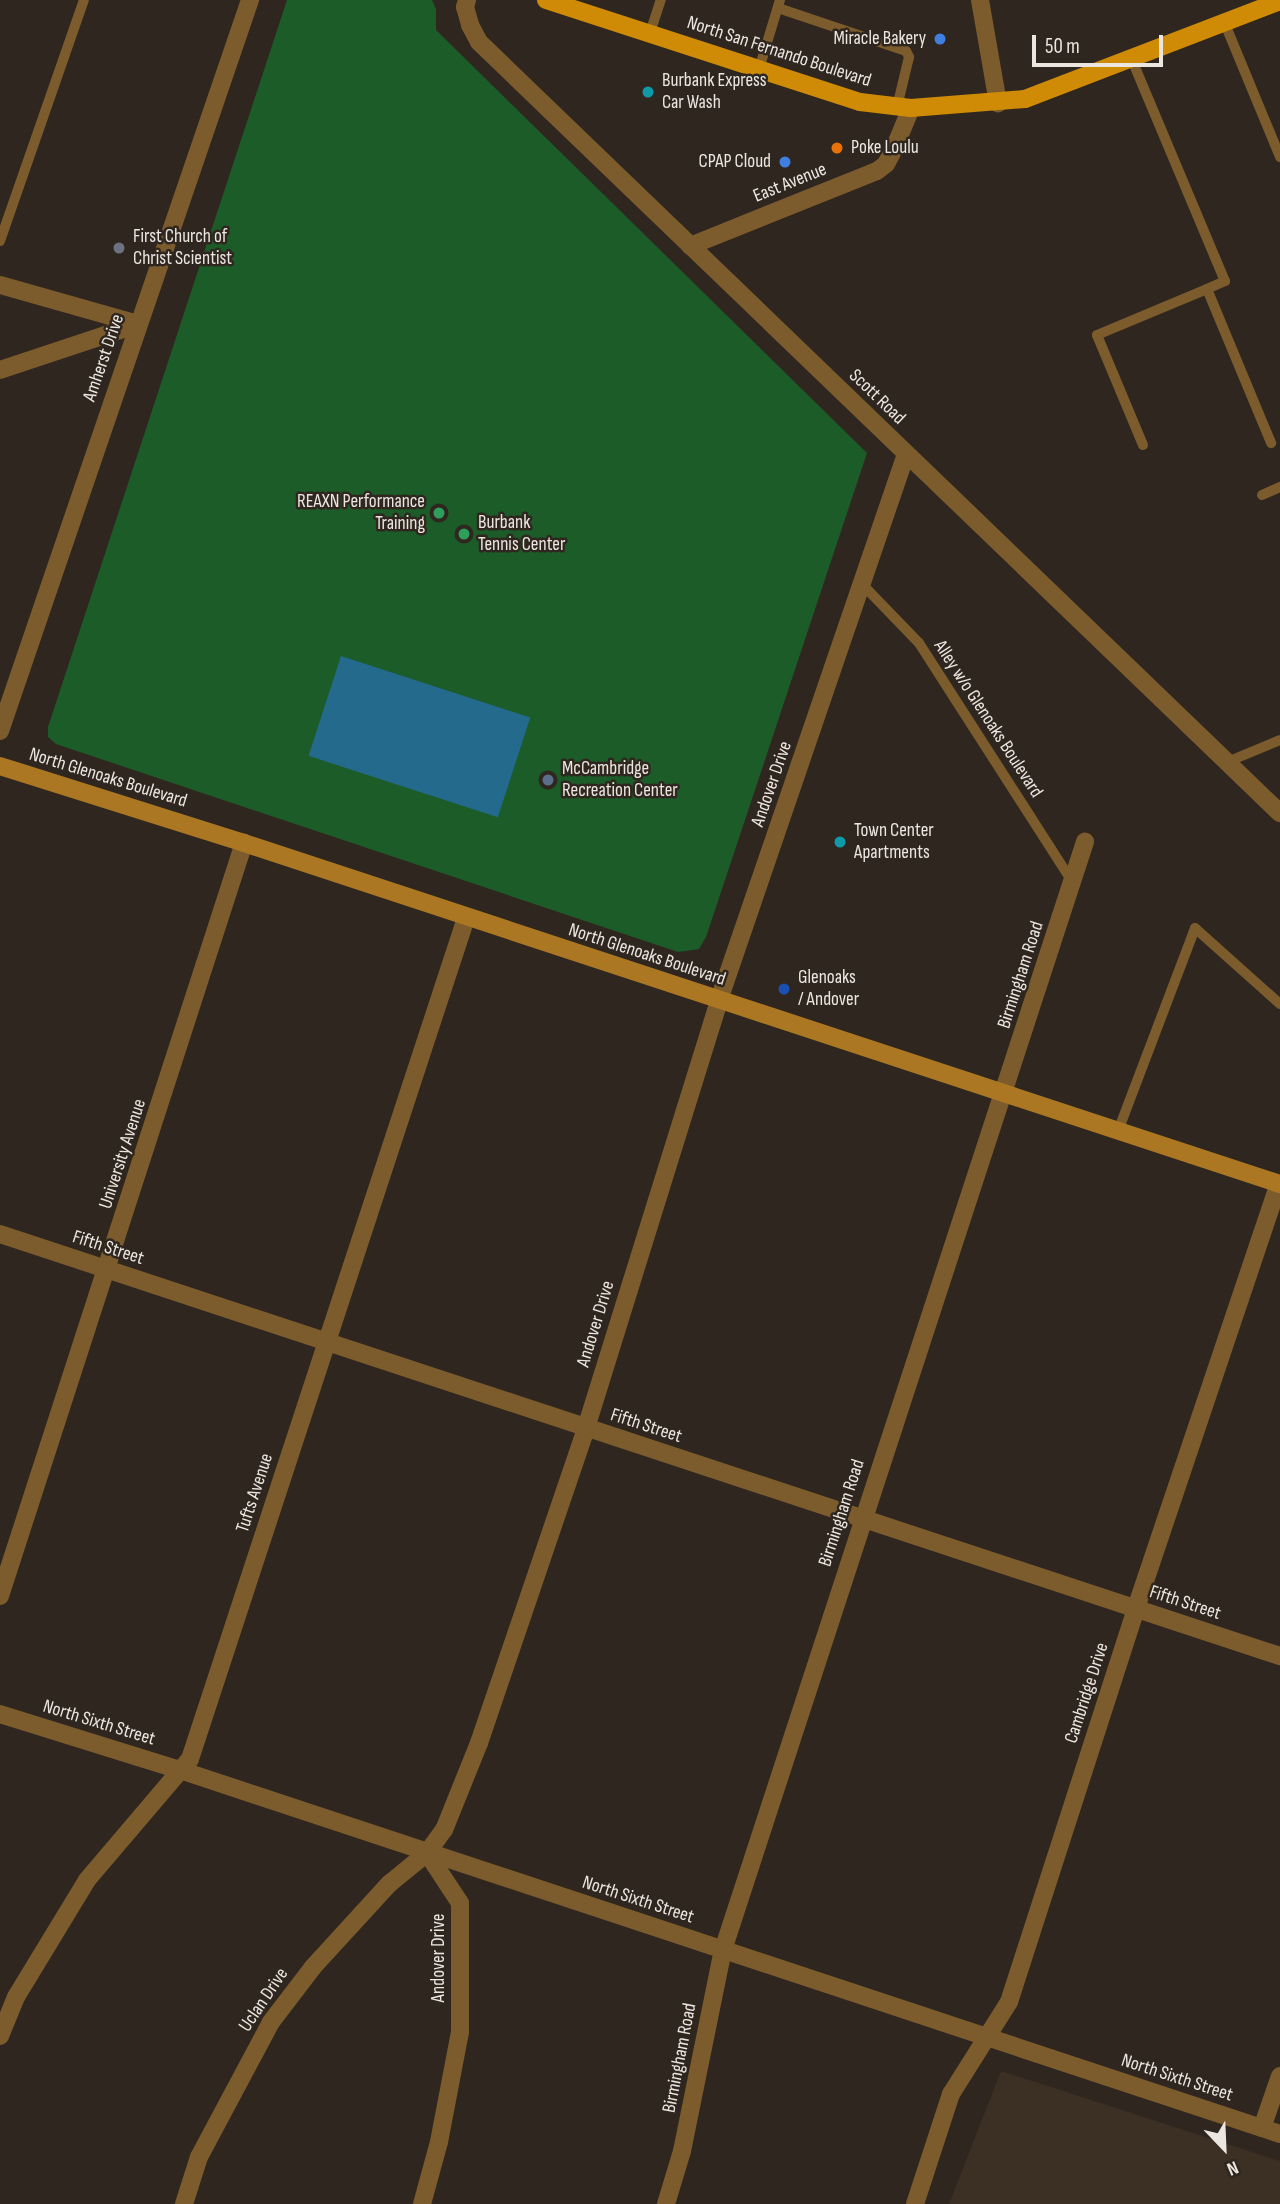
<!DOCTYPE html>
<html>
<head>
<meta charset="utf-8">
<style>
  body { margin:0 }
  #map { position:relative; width:1280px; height:2204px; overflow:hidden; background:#2f271f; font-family:"Sofia Sans Condensed",sans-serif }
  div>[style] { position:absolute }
  .built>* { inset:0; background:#3c2f23 }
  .green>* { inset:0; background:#1c5c29 }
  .water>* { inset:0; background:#246a8d; transform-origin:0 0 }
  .lane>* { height:10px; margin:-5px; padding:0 5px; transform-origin:5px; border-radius:5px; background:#7c5b2c }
  .street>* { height:18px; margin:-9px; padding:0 9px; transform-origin:9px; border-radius:9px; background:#7c5b2c }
  .secondary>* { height:18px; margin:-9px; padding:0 9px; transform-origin:9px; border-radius:9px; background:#ab7722 }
  .primary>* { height:18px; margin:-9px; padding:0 9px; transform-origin:9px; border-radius:9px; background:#cf8b06 }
  .dots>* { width:19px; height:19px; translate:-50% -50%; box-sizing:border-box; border:4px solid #2f271f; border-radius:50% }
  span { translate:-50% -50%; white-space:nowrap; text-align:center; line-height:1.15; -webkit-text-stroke:5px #2f271f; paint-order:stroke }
  .poi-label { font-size:19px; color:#ece6e1 }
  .right { translate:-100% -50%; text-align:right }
  .left { translate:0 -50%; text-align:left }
  .street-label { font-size:19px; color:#ece6e1 }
  .north { position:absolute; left:1189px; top:2113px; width:70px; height:70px; -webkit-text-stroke:5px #2f271f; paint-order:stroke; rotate:157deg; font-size:19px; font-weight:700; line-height:28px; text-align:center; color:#ece6e1 }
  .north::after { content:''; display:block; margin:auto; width:24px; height:32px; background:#ece6e1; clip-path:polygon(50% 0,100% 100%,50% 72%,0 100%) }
  .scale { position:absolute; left:1032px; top:35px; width:131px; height:32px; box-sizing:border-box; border:4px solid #ece6e1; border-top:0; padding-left:9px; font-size:21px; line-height:24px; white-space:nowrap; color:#ece6e1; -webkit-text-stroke:5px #2f271f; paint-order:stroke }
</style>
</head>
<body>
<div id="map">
  <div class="built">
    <i style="clip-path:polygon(1001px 2071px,1280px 2161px,1280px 2204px,949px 2204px)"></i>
  </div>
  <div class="green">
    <i style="clip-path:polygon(287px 0,432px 0,436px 9px,436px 30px,867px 453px,706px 937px,699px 949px,678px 952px,56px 744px,48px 737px,48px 727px)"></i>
  </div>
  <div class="water">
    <i style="left:341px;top:656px;width:199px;height:105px;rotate:18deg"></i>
  </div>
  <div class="lane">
    <i style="left:778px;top:8px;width:135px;rotate:18.6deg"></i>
    <i style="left:906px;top:51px;width:7px;rotate:63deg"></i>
    <i style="left:909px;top:57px;width:51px;rotate:103.5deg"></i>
    <i style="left:1225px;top:24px;width:144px;rotate:67.5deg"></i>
    <i style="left:650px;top:33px;width:35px;rotate:-72deg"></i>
    <i style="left:1132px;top:60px;width:240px;rotate:67.2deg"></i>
    <i style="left:1225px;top:281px;width:20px;rotate:156deg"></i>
    <i style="left:1207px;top:289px;width:167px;rotate:67.4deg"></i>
    <i style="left:759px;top:69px;width:72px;rotate:-73.1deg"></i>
    <i style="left:0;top:241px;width:255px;rotate:-70.8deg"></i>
    <i style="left:1143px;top:445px;width:119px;rotate:-112.7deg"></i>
    <i style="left:1097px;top:335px;width:119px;rotate:-22.7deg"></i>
    <i style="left:1262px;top:495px;width:20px;rotate:-24deg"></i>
    <i style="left:862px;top:584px;width:82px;rotate:46deg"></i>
    <i style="left:919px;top:643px;width:285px;rotate:57.3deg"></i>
    <i style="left:1227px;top:762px;width:57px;rotate:-22.5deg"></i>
    <i style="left:1118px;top:1131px;width:217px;rotate:-69.2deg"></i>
    <i style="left:1195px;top:928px;width:114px;rotate:41.8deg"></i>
  </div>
  <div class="street">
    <i style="left:467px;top:0;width:7px;rotate:106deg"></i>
    <i style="left:465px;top:7px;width:19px;rotate:74deg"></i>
    <i style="left:470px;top:25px;width:19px;rotate:62deg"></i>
    <i style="left:479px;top:42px;width:1112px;rotate:43.91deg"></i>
    <i style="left:980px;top:0;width:105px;rotate:80.1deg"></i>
    <i style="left:690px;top:246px;width:201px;rotate:-21.9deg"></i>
    <i style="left:877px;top:171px;width:11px;rotate:-38deg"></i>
    <i style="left:886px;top:164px;width:17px;rotate:-62deg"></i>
    <i style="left:894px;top:149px;width:44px;rotate:-67.5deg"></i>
    <i style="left:0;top:285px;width:143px;rotate:15.8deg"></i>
    <i style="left:0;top:370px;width:145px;rotate:-18.4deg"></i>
    <i style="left:0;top:731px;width:773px;rotate:-71.12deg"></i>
    <i style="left:0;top:1234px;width:1348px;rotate:18.25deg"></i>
    <i style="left:0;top:1596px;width:792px;rotate:-72.05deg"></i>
    <i style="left:0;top:1714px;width:192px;rotate:17.3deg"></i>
    <i style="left:183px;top:1771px;width:1155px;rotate:18.31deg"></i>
    <i style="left:0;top:2036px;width:42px;rotate:-67.7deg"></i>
    <i style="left:16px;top:1997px;width:137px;rotate:-58.7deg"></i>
    <i style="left:87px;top:1880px;width:159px;rotate:-49.6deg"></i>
    <i style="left:190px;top:1759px;width:885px;rotate:-71.83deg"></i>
    <i style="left:1262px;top:2128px;width:55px;rotate:-70.9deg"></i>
    <i style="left:184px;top:2204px;width:49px;rotate:-72.3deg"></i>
    <i style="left:199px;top:2157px;width:153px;rotate:-61.9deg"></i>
    <i style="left:271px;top:2022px;width:69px;rotate:-52.6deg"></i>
    <i style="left:313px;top:1967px;width:113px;rotate:-47.5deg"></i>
    <i style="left:389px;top:1884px;width:49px;rotate:-39.2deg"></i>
    <i style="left:427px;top:1853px;width:29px;rotate:-54deg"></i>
    <i style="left:444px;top:1830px;width:94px;rotate:-68.1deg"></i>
    <i style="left:479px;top:1743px;width:333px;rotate:-71.2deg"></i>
    <i style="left:586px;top:1428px;width:448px;rotate:-72.7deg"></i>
    <i style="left:719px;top:1000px;width:577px;rotate:-71.09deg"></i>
    <i style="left:422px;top:2204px;width:64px;rotate:-74.7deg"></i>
    <i style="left:439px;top:2142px;width:112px;rotate:-79.2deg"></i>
    <i style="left:460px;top:2032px;width:129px;rotate:-90deg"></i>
    <i style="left:460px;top:1903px;width:60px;rotate:-123.4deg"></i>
    <i style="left:666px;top:2204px;width:55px;rotate:-73.2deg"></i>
    <i style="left:682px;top:2151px;width:205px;rotate:-78.5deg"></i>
    <i style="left:723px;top:1950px;width:1166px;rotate:-71.91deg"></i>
    <i style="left:915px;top:2204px;width:116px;rotate:-71.9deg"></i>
    <i style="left:951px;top:2094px;width:109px;rotate:-57.8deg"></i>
    <i style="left:1009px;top:2002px;width:414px;rotate:-72.1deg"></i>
    <i style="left:1136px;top:1608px;width:447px;rotate:-71.4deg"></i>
  </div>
  <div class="secondary">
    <i style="left:0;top:766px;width:256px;rotate:17.5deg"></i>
    <i style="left:244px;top:843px;width:1091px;rotate:18.22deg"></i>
  </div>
  <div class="primary">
    <i style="left:546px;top:0;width:330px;rotate:18deg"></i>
    <i style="left:860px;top:102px;width:51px;rotate:6.7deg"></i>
    <i style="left:911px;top:108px;width:114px;rotate:-4.5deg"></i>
    <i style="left:1025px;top:99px;width:273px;rotate:-21deg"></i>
  </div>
  <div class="dots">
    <i style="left:940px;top:39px;background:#3f7fe0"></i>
    <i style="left:648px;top:92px;background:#0f9aa8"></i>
    <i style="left:837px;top:148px;background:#e8710a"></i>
    <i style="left:785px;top:162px;background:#3f7fe0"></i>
    <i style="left:119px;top:248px;background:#6b7280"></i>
    <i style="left:439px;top:513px;background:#2e9e5b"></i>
    <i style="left:464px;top:534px;background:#2e9e5b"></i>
    <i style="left:548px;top:780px;background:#5c6f8a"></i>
    <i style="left:840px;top:842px;background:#0f9aa8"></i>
    <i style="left:784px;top:989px;background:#1a4fb4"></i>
  </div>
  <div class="poi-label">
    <span class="right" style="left:926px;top:39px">Miracle Bakery</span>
    <span class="left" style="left:662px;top:92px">Burbank Express<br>Car Wash</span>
    <span class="left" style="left:851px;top:148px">Poke Loulu</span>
    <span class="right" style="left:771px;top:162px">CPAP Cloud</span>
    <span class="left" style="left:133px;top:248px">First Church of<br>Christ Scientist</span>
    <span class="right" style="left:425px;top:513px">REAXN Performance<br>Training</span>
    <span class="left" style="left:478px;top:534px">Burbank<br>Tennis Center</span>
    <span class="left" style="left:562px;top:780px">McCambridge<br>Recreation Center</span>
    <span class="left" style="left:854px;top:842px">Town Center<br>Apartments</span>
    <span class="left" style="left:798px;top:989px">Glenoaks<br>/ Andover</span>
  </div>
  <div class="street-label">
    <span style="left:779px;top:52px;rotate:18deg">North San Fernando Boulevard</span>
    <span style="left:790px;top:183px;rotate:-22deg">East Avenue</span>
    <span style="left:104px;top:358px;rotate:-71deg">Amherst Drive</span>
    <span style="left:877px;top:397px;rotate:44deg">Scott Road</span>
    <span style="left:988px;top:719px;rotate:57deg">Alley w/o Glenoaks Boulevard</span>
    <span style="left:108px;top:778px;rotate:17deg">North Glenoaks Boulevard</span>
    <span style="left:772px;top:784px;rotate:-71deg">Andover Drive</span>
    <span style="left:647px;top:955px;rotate:18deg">North Glenoaks Boulevard</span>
    <span style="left:1021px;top:975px;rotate:-72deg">Birmingham Road</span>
    <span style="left:123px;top:1154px;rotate:-72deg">University Avenue</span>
    <span style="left:108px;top:1248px;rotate:18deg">Fifth Street</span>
    <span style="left:596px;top:1324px;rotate:-73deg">Andover Drive</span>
    <span style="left:646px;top:1426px;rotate:18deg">Fifth Street</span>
    <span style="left:255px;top:1493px;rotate:-72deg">Tufts Avenue</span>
    <span style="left:842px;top:1513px;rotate:-72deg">Birmingham Road</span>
    <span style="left:1185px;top:1603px;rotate:18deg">Fifth Street</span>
    <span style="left:1087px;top:1693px;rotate:-72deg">Cambridge Drive</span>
    <span style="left:99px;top:1723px;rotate:17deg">North Sixth Street</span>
    <span style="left:638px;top:1900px;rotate:18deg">North Sixth Street</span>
    <span style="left:439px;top:1958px;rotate:-90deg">Andover Drive</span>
    <span style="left:264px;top:2000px;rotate:-56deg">Uclan Drive</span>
    <span style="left:680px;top:2058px;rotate:-79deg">Birmingham Road</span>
    <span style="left:1177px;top:2078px;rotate:18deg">North Sixth Street</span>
  </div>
  <div class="north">N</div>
  <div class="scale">50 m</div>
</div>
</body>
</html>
